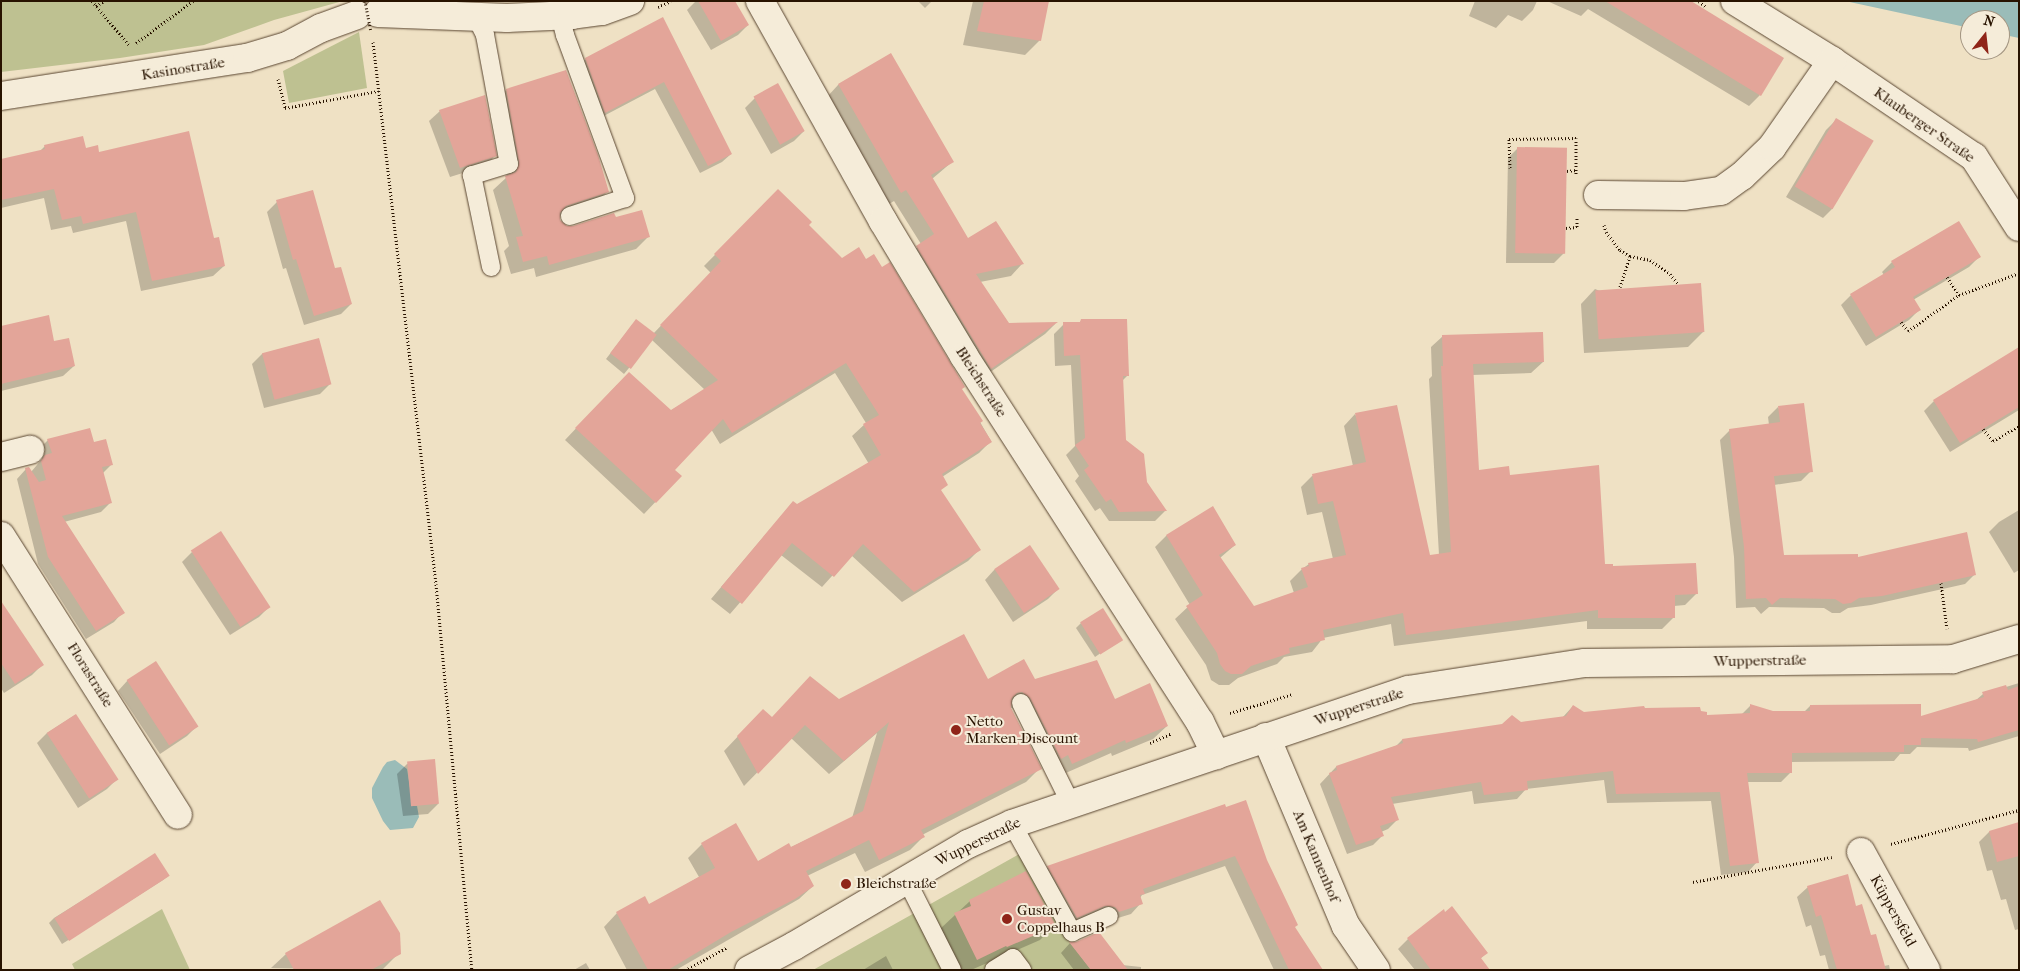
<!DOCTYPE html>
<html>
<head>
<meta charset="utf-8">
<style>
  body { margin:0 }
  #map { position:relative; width:2020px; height:971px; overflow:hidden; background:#efe1c4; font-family:"IM FELL French Canon",serif }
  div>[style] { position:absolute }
  .green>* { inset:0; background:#bec191 }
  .water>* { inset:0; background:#9abcb8 }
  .shadow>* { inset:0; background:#0003 }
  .building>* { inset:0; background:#e3a599; transform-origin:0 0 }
  .path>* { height:3px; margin-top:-1.5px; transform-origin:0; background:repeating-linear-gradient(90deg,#281300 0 1px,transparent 0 3.5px) }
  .roads { filter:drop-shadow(0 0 1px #5a4631) drop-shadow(0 0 1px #5a4631) }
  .service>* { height:18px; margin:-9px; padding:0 9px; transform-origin:9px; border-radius:9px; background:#f5ecd9 }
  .minor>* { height:28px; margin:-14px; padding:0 14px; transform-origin:14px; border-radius:14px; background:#f5ecd9 }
  .path-bridge>* { height:3px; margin-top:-1.5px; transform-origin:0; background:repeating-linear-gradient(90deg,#281300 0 1px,transparent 0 3.5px) }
  .dots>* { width:14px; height:14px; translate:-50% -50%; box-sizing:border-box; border:2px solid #f5ecd9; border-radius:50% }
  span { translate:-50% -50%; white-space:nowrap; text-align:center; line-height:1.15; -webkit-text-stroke:4px #f5ecd9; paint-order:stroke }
  .street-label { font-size:15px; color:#281300 }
  .poi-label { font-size:15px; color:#281300 }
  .left { translate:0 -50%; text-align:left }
  .frame { position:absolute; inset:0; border:2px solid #281300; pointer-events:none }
  .north { position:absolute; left:1960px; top:10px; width:50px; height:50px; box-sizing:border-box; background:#f5ecd9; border:1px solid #a39582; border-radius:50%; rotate:16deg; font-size:14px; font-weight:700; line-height:20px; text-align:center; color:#281300 }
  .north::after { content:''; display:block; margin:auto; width:18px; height:22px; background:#8f2418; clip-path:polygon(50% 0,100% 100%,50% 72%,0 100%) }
</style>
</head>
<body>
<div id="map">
  <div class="green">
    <i style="clip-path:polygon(1px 1px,343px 1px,274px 20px,204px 45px,120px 58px,1px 72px)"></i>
    <i style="clip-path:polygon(359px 32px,367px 88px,289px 103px,283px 71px)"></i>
    <i style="clip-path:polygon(1021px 853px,1072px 945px,1091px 970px,813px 970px)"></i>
    <i style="clip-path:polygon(162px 909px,190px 970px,75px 970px,72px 964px)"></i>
  </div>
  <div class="water">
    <i style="clip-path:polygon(1845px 1px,2019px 1px,2019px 38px,2000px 34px,2000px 20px,1970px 20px,1970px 28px)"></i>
    <i style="clip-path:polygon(395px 760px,407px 769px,413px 806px,417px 806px,419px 817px,413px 828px,390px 830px,383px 821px,372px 798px,372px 788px,383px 767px,387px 762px)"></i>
  </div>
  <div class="shadow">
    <i style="clip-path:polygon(696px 1px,734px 1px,748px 25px,738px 35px,711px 50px,687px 10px)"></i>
    <i style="clip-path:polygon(918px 1px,932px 1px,925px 8px)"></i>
    <i style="clip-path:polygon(973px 1px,1048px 1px,1040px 40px,1025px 55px,963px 45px)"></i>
    <i style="clip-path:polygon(1475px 1px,1537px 1px,1533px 10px,1522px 21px,1508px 15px,1496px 28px,1469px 16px)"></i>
    <i style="clip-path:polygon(1547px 1px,1689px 1px,1760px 95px,1749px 106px,1588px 9px,1581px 16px)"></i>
    <i style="clip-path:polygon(663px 19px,731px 154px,722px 162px,700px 173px,655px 89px,596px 120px,577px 68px,586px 59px)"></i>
    <i style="clip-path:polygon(890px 55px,952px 162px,932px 179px,968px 240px,1022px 264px,1011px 276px,980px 282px,1009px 324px,1055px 324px,1045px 334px,979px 380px,905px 259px,921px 244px,894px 201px,889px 204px,827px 97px,838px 85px)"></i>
    <i style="clip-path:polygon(506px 90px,607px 192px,594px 205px,559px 216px,559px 220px,567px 227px,573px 227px,615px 219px,649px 236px,636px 249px,536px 277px,534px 268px,511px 274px,504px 251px,509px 246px,493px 190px,507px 177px,494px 103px)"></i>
    <i style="clip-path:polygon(755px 98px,804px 131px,794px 141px,771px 154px,745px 108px)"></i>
    <i style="clip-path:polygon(440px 111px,495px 156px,485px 166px,450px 177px,429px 121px)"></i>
    <i style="clip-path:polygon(1836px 120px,1833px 208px,1823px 218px,1786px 197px,1826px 130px)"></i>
    <i style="clip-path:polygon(45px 146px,85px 150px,99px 154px,213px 240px,224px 266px,213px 276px,141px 291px,126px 221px,73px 233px,71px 226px,51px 230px,44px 198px,1px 208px,1px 160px,39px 152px)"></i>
    <i style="clip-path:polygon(1518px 148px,1564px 253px,1554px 263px,1506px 263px,1508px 158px)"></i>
    <i style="clip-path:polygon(778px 191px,807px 225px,961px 389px,991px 441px,979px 453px,942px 477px,940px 491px,979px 550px,968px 561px,902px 602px,851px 555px,822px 587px,781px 555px,730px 614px,711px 599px,793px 502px,797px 506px,869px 464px,852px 436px,866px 423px,835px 373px,720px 444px,711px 429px,673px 470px,680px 476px,644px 514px,565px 440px,617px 385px,670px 411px,705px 390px,652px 340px,624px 374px,606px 359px,632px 325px,653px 334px,711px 273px,704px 266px)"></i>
    <i style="clip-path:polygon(277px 202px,334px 270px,351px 304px,341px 314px,304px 325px,286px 268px,283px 269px,267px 212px)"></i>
    <i style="clip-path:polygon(1979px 257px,1969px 267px,1913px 300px,1919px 310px,1909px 320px,1866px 346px,1841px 305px,1851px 295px,1884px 275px,1882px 272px,1892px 262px)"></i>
    <i style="clip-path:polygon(1595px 289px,1703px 332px,1688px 347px,1584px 353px,1581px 304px)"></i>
    <i style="clip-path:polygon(1081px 321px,1128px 375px,1122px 381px,1125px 441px,1145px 482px,1165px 511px,1155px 521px,1109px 521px,1100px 508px,1095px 511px,1075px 481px,1079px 476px,1066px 455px,1075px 446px,1071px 365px,1055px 366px,1054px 334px,1064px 324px,1078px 324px)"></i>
    <i style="clip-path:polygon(1px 327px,53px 343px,74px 366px,63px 376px,1px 391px)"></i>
    <i style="clip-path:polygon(1443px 336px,1543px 362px,1531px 373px,1472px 375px,1478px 472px,1509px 477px,1604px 565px,1697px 593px,1685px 605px,1674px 606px,1674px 617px,1662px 629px,1587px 629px,1587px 621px,1394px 646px,1391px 624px,1323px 638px,1312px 652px,1284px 657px,1277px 664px,1238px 678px,1229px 685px,1219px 685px,1211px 680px,1206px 665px,1175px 619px,1190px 605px,1155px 547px,1166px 536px,1212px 508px,1235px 545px,1220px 558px,1253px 608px,1294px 593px,1290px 581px,1302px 569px,1309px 564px,1333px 559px,1322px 512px,1307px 515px,1301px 487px,1312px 476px,1353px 466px,1344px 426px,1355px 414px,1429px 556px,1439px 555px,1429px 379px,1432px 376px,1431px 347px)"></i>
    <i style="clip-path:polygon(318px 339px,330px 384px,320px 394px,264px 408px,252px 364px,262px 354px)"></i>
    <i style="clip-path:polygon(2019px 349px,2019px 410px,1950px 452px,1924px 411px,1934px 401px)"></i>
    <i style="clip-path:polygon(1778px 407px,1811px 471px,1801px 481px,1774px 485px,1783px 556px,1857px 558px,1975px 574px,1965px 584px,1871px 605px,1848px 608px,1840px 613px,1832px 613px,1824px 608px,1769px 607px,1761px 614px,1755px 607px,1736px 608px,1734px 557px,1720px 440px,1730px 430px,1769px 425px,1768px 417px)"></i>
    <i style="clip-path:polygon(48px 440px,93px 444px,111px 465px,103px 473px,110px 503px,101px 512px,64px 522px,123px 612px,114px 622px,86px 639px,38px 564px,17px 479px,26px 469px,31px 472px,42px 459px,39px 449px)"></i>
    <i style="clip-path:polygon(2019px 510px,2019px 570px,2014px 573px,1989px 532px,1999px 522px)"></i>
    <i style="clip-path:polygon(192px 552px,269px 607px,259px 617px,230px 635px,182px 562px)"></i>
    <i style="clip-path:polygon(995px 569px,1058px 589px,1048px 599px,1013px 622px,985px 580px)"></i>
    <i style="clip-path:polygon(1px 603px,42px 665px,32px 675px,4px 693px,1px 688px)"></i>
    <i style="clip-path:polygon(1081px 623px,1121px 639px,1095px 657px,1076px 628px)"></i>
    <i style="clip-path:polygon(128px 680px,197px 726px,187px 736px,160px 754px,118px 691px)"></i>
    <i style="clip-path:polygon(1034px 680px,1114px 701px,1167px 726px,1153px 739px,1112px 756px,1111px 753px,1059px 776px,1017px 711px,1010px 707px,1040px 768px,1026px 782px,922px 835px,923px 837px,910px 850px,865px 872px,855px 853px,807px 876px,813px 886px,799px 899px,676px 970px,627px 970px,604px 927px,617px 913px,649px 906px,699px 877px,688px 858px,702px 844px,736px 825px,758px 863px,852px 818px,877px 733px,829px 774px,791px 738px,744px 786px,724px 751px,763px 710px,772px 718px,839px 701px,988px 681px)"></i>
    <i style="clip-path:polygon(2019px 683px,2019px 736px,1969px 751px,1968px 748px,1917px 747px,1910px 754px,1900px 754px,1894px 761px,1791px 762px,1791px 772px,1781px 782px,1747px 782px,1757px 862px,1748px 872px,1721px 875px,1711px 801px,1607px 803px,1604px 780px,1526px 789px,1517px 799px,1474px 804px,1472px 791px,1392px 804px,1398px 819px,1388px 829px,1381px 832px,1382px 836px,1373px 845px,1347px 854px,1320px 784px,1336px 767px,1396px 746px,1402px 740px,1562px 718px,1573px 706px,1584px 713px,1643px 709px,1700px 712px,1706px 717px,1741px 715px,1750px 706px,1772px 712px,1804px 712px,1810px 706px,1920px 718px,1975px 701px,1983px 694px)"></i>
    <i style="clip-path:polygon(75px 715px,117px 779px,107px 789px,78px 808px,37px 743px,47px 733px)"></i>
    <i style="clip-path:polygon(434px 761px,438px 804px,428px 814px,403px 816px,397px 774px,407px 764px)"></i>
    <i style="clip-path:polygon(1224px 805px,1266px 861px,1294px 928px,1321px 970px,1274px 970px,1225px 866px,1142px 895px,1140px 898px,1141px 903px,1131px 914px,1108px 921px,1066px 928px,1038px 877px,1048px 867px)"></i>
    <i style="clip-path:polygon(2019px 824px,2019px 929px,2015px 930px,2006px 899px,2001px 900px,1992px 870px,1987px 871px,1979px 842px,1989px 832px)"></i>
    <i style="clip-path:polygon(155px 855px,168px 876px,163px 880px,62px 944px,49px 923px,54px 918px)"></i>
    <i style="clip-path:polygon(1808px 887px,1856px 908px,1884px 966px,1889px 965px,1890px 970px,1829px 970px,1825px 955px,1820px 956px,1811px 925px,1806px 927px,1797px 897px)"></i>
    <i style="clip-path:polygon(970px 901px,1055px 925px,1040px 940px,971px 970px,960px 970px,940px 929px)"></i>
    <i style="clip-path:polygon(1408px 939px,1487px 952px,1480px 959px,1488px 970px,1415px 970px,1398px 949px)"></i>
    <i style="clip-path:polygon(1070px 943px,1076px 943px,1122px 965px,1141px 967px,1141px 970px,1074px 970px,1061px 953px)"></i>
    <i style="clip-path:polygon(399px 953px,382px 970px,271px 968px,286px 954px)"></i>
    <i style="clip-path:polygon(886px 956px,893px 970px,863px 970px)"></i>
    <i style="clip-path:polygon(586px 963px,590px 970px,574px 970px)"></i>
  </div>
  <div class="building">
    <i style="clip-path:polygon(698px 1px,735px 1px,749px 25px,721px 41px)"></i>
    <i style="clip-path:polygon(984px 1px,1049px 1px,1041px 41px,977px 31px)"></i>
    <i style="clip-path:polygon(1605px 1px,1691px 1px,1784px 58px,1761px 96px)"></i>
    <i style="clip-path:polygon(663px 17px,732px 154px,708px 166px,664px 82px,605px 113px,585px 58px)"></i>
    <i style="clip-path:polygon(891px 53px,954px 162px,931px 175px,968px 238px,996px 221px,1024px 264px,976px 274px,1009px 323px,1058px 322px,991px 369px,916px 246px,934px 234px,906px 190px,901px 193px,838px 84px)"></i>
    <i style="clip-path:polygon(566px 70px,598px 155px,609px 192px,566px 206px,560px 213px,560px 220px,567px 226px,573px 226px,614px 213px,616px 217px,642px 210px,650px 237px,549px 265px,547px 256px,523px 262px,516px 237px,523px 236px,505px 176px,516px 172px,519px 163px,506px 89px)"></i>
    <i style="left:778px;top:83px;width:55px;height:28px;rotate:61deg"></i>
    <i style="clip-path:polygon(485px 95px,497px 156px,460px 168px,439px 110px)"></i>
    <i style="left:1836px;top:118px;width:44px;height:80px;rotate:31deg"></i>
    <i style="clip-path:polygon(189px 131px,214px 238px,219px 237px,225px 266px,152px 281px,136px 212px,83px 224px,81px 216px,62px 220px,54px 189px,1px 200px,1px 159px,45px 149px,44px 145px,83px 136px,86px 148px,98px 145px,99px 152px)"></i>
    <i style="left:1517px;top:147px;width:50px;height:106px;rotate:1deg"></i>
    <i style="clip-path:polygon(778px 189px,812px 222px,809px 225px,842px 258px,859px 247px,866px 259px,874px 254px,882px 267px,890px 262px,965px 387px,962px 389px,983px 421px,980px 423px,992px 442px,942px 474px,948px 485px,941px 490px,981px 550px,914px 592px,863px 544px,834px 577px,792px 543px,742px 604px,721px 587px,793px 501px,797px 504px,881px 455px,863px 424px,879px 415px,846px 363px,732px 433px,723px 419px,675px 470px,682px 476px,656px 503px,575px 428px,629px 372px,671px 410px,718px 380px,660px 325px,721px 261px,714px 254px)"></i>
    <i style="clip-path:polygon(313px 190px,335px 268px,341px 267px,352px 304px,314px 316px,296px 259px,293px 260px,276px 200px)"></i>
    <i style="clip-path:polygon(1959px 221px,1981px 257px,1913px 297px,1921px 310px,1876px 337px,1850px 294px,1895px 267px,1891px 261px)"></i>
    <i style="left:1701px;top:283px;width:49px;height:106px;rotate:86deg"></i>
    <i style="clip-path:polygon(49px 315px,54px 341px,69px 338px,75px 366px,1px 384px,1px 326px)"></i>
    <i style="left:636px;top:319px;width:26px;height:43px;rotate:37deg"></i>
    <i style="clip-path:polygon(1081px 319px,1127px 319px,1129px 376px,1123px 376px,1126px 440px,1144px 454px,1147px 482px,1167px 511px,1119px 512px,1111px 499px,1106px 502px,1084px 470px,1089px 466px,1075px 445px,1085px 438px,1080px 355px,1064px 356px,1063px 322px,1080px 322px)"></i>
    <i style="clip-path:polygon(1543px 332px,1544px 362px,1473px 364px,1479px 470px,1509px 466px,1510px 475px,1599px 465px,1605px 564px,1613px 564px,1613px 566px,1696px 563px,1698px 594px,1675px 595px,1675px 618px,1598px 618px,1598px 610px,1406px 635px,1403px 613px,1323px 630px,1325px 640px,1289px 648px,1290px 653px,1251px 666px,1242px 674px,1231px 674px,1225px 671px,1220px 664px,1217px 653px,1186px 606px,1203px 595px,1166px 535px,1213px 506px,1236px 545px,1219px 555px,1254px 606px,1308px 587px,1301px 568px,1309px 566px,1308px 563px,1346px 555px,1333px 501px,1318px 504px,1312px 474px,1366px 462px,1355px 413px,1397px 405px,1430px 555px,1451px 552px,1441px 366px,1443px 366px,1442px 335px)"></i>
    <i style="left:319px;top:338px;width:48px;height:59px;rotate:75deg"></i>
    <i style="clip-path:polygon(2019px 347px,2019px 407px,1960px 443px,1933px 400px)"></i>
    <i style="clip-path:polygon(1804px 403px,1813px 472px,1774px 476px,1784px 555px,1858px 554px,1858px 557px,1967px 532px,1976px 575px,1882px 596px,1859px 598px,1851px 603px,1843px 604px,1835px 599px,1780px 598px,1772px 605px,1766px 598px,1746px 599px,1744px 547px,1729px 429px,1780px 422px,1778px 406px)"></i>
    <i style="clip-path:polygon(90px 428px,94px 442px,106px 439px,113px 465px,102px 467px,112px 503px,62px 516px,125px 613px,96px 631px,48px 557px,25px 468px,29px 467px,39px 482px,46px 480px,41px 461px,45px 455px,52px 453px,47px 439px)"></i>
    <i style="left:221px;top:531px;width:91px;height:36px;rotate:57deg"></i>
    <i style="left:1030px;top:545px;width:53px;height:43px;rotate:56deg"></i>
    <i style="clip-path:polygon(1px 601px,44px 665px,15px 684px,1px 663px)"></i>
    <i style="left:1103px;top:608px;width:38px;height:27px;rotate:58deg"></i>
    <i style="clip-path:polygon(964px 634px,988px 679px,1024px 659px,1035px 679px,1097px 660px,1115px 699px,1150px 683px,1168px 726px,1126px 743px,1125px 740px,1072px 764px,1068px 755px,1061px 759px,1030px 698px,1022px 692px,1017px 693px,1012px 698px,1011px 708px,1042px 769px,921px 830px,925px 837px,879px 860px,869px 840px,806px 871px,814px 886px,795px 899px,731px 932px,668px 970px,648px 970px,616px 912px,645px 896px,649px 904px,715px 868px,701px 843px,736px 823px,758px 861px,789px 843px,791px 847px,863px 811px,889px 722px,844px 761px,805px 725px,758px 774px,737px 736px,763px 709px,772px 717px,810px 676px,839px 699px)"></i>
    <i style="left:156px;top:661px;width:78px;height:35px;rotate:57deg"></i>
    <i style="clip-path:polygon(2006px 685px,2008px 690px,2019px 686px,2019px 730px,1978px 742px,1977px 739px,1921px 738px,1921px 745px,1904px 745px,1904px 752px,1792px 753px,1792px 773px,1747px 773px,1759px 863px,1730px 866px,1720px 792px,1616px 794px,1613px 771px,1527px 781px,1528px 790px,1484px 795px,1481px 782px,1391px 797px,1399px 820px,1380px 826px,1384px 836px,1356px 845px,1329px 773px,1337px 770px,1336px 766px,1403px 743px,1402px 739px,1502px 724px,1512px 715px,1521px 722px,1566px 716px,1573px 705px,1584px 712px,1644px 706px,1645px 708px,1700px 707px,1701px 711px,1707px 712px,1707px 715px,1750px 713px,1750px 704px,1773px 711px,1810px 711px,1810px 705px,1921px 704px,1921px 716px,1984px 697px,1982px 692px)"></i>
    <i style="left:76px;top:714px;width:78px;height:35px;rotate:57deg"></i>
    <i style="left:435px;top:759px;width:45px;height:28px;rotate:85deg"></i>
    <i style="clip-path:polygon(1246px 800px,1267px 860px,1298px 925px,1295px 927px,1323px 970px,1289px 970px,1235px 856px,1143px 889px,1145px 894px,1140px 895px,1143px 904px,1119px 912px,1115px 907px,1105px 906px,1077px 918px,1047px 866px,1225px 804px,1226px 807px)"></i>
    <i style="clip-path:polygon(2019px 822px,2019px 856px,1997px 862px,1989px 831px)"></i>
    <i style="left:155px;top:853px;width:27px;height:120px;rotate:57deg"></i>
    <i style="clip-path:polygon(1026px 871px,1056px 926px,1007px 947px,1006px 946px,977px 960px,954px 913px,971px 906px,969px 900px)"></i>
    <i style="clip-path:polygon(1848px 874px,1856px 906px,1862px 904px,1871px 935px,1876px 934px,1886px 970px,1837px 970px,1821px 915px,1816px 917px,1807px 886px)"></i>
    <i style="clip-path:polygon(380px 900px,400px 933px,401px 954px,371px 970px,294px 970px,285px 953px)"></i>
    <i style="clip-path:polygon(1452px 906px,1488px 953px,1481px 958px,1490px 970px,1431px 970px,1407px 938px,1444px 909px,1445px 912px)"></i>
    <i style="clip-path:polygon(1099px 932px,1128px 970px,1091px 970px,1069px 942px,1076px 942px)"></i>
  </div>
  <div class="path">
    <i style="left:92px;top:1px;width:57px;rotate:49.9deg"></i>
    <i style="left:1699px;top:1px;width:8px;rotate:40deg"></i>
    <i style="left:96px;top:6px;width:9px;rotate:-32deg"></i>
    <i style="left:658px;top:7px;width:14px;rotate:-25deg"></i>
    <i style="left:373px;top:42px;width:546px;rotate:83.37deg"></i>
    <i style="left:436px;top:584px;width:388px;rotate:84.7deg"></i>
    <i style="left:136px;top:43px;width:71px;rotate:-36.4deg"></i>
    <i style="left:278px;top:79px;width:30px;rotate:76deg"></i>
    <i style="left:285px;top:108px;width:95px;rotate:-10.4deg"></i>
    <i style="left:1510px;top:168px;width:29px;rotate:-92deg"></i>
    <i style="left:1509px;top:139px;width:67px;rotate:-0.9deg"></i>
    <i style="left:1576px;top:138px;width:37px;rotate:90deg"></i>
    <i style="left:1567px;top:171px;width:9px;rotate:-6deg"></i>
    <i style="left:1604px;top:225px;width:7px;rotate:74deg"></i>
    <i style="left:1606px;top:232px;width:23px;rotate:52deg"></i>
    <i style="left:1620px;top:250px;width:12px;rotate:31deg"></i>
    <i style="left:1630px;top:256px;width:20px;rotate:11deg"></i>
    <i style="left:1650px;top:260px;width:24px;rotate:35deg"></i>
    <i style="left:1670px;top:274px;width:13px;rotate:51deg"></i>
    <i style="left:1566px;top:228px;width:11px;rotate:-5deg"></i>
    <i style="left:1577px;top:227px;width:9px;rotate:-90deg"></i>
    <i style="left:1947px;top:277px;width:22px;rotate:56deg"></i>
    <i style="left:1620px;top:287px;width:33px;rotate:-72deg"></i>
    <i style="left:1901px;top:322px;width:11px;rotate:52deg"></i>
    <i style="left:1908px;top:331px;width:62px;rotate:-35.2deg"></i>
    <i style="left:1959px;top:295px;width:64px;rotate:-20.1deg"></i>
    <i style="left:1983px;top:429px;width:16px;rotate:50deg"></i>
    <i style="left:1993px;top:441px;width:30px;rotate:-30deg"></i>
    <i style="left:1941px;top:583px;width:46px;rotate:82.6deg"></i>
    <i style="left:1230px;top:713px;width:66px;rotate:-16.8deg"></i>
    <i style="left:1150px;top:743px;width:24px;rotate:-24deg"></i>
    <i style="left:1891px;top:844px;width:132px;rotate:-14.9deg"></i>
    <i style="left:1693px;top:882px;width:141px;rotate:-10.2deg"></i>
    <i style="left:685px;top:970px;width:47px;rotate:-28.2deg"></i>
  </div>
  <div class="roads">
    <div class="service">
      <i style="left:560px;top:15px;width:21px;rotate:76deg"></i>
      <i style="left:565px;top:35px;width:174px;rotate:69.8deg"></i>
      <i style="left:625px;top:198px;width:58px;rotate:161.9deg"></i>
      <i style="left:476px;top:17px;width:20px;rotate:63deg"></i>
      <i style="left:485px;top:35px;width:131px;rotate:79.5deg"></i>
      <i style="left:509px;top:164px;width:39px;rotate:163deg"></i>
      <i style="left:472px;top:175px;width:94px;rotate:78.3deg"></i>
      <i style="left:1021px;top:703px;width:113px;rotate:63.7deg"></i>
      <i style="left:1012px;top:824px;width:124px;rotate:60.9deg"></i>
      <i style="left:1072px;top:932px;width:40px;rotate:-23.4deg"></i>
      <i style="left:906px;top:879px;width:102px;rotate:63.2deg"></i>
      <i style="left:994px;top:970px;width:22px;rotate:-32deg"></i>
      <i style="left:1013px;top:958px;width:15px;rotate:53deg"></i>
    </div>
    <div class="minor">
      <i style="left:760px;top:1px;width:252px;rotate:60.8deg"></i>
      <i style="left:883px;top:221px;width:157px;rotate:59deg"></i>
      <i style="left:964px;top:356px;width:435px;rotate:57.2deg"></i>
      <i style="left:1200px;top:722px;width:37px;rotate:64deg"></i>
      <i style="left:1735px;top:1px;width:114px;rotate:31.7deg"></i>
      <i style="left:1832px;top:61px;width:171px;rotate:34.1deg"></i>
      <i style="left:1974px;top:157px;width:83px;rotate:57.3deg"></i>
      <i style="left:378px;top:13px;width:129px;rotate:2.2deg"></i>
      <i style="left:507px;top:18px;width:65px;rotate:-2.6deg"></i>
      <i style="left:572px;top:15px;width:30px;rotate:-8deg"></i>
      <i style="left:602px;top:11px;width:30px;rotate:-20deg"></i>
      <i style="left:1px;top:96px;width:249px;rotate:-8.8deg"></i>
      <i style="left:247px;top:58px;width:42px;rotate:-16.7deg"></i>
      <i style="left:287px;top:46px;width:38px;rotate:-28deg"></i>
      <i style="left:321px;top:28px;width:38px;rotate:-20deg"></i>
      <i style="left:1598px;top:195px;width:86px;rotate:0.7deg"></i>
      <i style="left:1684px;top:196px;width:37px;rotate:-8deg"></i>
      <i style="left:1721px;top:191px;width:26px;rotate:-36deg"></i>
      <i style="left:1742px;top:176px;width:42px;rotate:-44deg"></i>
      <i style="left:1772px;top:147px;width:105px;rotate:-55.1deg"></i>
      <i style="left:1px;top:457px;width:30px;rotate:-14deg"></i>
      <i style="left:1px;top:536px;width:330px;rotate:57.6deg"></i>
      <i style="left:1266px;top:737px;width:205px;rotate:67.1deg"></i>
      <i style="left:1346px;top:926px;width:53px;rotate:55.7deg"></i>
      <i style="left:1861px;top:852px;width:135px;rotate:61.2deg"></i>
      <i style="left:749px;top:970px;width:51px;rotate:-28.1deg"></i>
      <i style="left:794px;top:946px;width:202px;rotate:-30.4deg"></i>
      <i style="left:968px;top:844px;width:48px;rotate:-24.4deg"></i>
      <i style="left:1012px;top:824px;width:418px;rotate:-18.7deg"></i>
      <i style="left:1408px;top:690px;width:179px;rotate:-8.7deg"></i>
      <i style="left:1585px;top:663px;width:368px;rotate:-0.6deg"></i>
      <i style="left:1953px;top:659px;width:69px;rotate:-16.9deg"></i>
    </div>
  </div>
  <div class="path-bridge">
    <i style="left:365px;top:1px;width:31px;rotate:79deg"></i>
  </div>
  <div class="dots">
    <i style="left:956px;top:730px;background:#8f2418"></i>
    <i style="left:846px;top:884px;background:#8f2418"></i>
    <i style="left:1007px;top:919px;background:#8f2418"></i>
  </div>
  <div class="street-label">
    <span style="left:183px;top:69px;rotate:-9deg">Kasinostraße</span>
    <span style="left:1924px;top:125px;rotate:35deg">Klauberger Straße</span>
    <span style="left:981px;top:382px;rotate:57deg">Bleichstraße</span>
    <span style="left:1760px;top:661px;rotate:-1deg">Wupperstraße</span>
    <span style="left:90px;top:675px;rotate:58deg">Florastraße</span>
    <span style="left:1359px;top:707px;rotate:-18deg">Wupperstraße</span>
    <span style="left:978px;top:842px;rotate:-26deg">Wupperstraße</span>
    <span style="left:1316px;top:856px;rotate:67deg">Am Kannenhof</span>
    <span style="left:1893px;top:911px;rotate:61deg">Küppersfeld</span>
  </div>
  <div class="poi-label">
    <span class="left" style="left:966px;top:730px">Netto<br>Marken-Discount</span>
    <span class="left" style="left:856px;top:884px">Bleichstraße</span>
    <span class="left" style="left:1017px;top:919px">Gustav<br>Coppelhaus B</span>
  </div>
  <div class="frame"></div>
  <div class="north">N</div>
</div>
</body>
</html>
